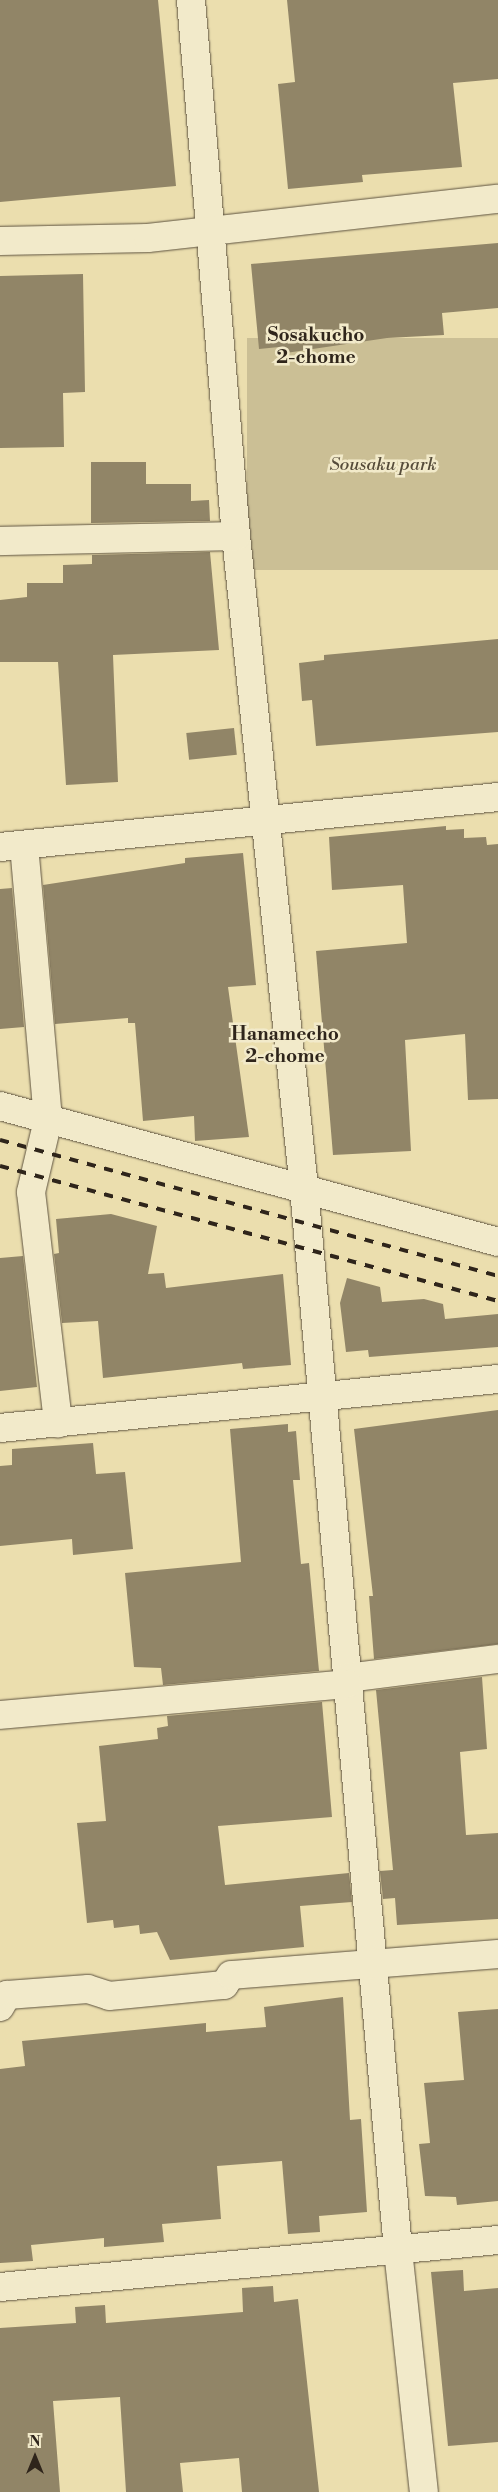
<!DOCTYPE html>
<html>
<head>
<meta charset="utf-8">
<style>
  body { margin:0 }
  #map { position:relative; width:498px; height:2492px; overflow:hidden; background:#ebdeae; font-family:"Libre Bodoni",serif }
  div>[style] { position:absolute }
  .green>* { inset:0; background:#cbbf95; transform-origin:0 0 }
  .building>* { inset:0; background:#918567; transform-origin:0 0 }
  .roads { filter:drop-shadow(0 0 1px #5e5340) drop-shadow(0 0 1px #5e5340) }
  .minor>* { height:28px; margin:-14px; padding:0 14px; transform-origin:14px; border-radius:14px; background:#f2eaca }
  .rail>* { height:4px; margin-top:-2px; transform-origin:0; background:repeating-linear-gradient(90deg,#2f251b 0 9px,transparent 0 18px) }
  span { translate:-50% -50%; white-space:nowrap; text-align:center; line-height:1.15; -webkit-text-stroke:5px #f2eaca; paint-order:stroke }
  .park-label { font-size:18px; color:#564c3a; font-style:italic }
  .neighbourhood-label { font-size:19px; color:#2f251b; font-weight:700 }
  .north { position:absolute; left:10px; top:2432px; width:50px; height:50px; -webkit-text-stroke:4px #f2eaca; paint-order:stroke; rotate:0deg; font-size:14px; font-weight:700; line-height:20px; text-align:center; color:#2f251b }
  .north::after { content:''; display:block; margin:auto; width:18px; height:22px; background:#2f251b; clip-path:polygon(50% 0,100% 100%,50% 72%,0 100%) }
</style>
</head>
<body>
<div id="map">
  <div class="green">
    <i style="left:498px;top:338px;width:232px;height:251px;rotate:90deg"></i>
  </div>
  <div class="building">
    <i style="clip-path:polygon(0 0,158px 0,176px 186px,0 202px)"></i>
    <i style="clip-path:polygon(287px 0,498px 0,498px 79px,453px 83px,462px 167px,362px 175px,363px 182px,288px 189px,278px 84px,295px 82px)"></i>
    <i style="clip-path:polygon(498px 243px,498px 308px,442px 313px,444px 335px,387px 338px,279px 354px,279px 347px,259px 349px,251px 264px)"></i>
    <i style="clip-path:polygon(83px 274px,85px 392px,63px 393px,64px 447px,0 448px,0 276px)"></i>
    <i style="clip-path:polygon(91px 462px,146px 462px,146px 484px,191px 484px,191px 501px,209px 500px,210px 521px,91px 523px)"></i>
    <i style="clip-path:polygon(210px 552px,219px 650px,113px 655px,118px 782px,66px 785px,58px 662px,0 662px,0 600px,27px 597px,27px 583px,63px 583px,63px 565px,92px 564px,92px 555px)"></i>
    <i style="clip-path:polygon(498px 639px,498px 732px,316px 746px,312px 700px,302px 701px,299px 663px,324px 660px,324px 655px)"></i>
    <i style="left:234px;top:728px;width:27px;height:48px;rotate:84deg"></i>
    <i style="clip-path:polygon(446px 826px,446px 830px,464px 829px,464px 838px,486px 837px,487px 845px,498px 844px,498px 1099px,468px 1100px,465px 1034px,405px 1040px,411px 1151px,333px 1155px,316px 951px,407px 943px,403px 885px,332px 890px,329px 837px)"></i>
    <i style="clip-path:polygon(243px 853px,256px 985px,228px 987px,249px 1137px,195px 1141px,194px 1116px,143px 1121px,135px 1023px,128px 1023px,128px 1018px,55px 1024px,43px 885px,185px 863px,185px 858px)"></i>
    <i style="clip-path:polygon(12px 888px,24px 1027px,0 1029px,0 889px)"></i>
    <i style="clip-path:polygon(111px 1214px,157px 1226px,148px 1274px,164px 1273px,166px 1288px,283px 1274px,291px 1365px,243px 1369px,242px 1363px,103px 1378px,98px 1321px,62px 1323px,54px 1254px,59px 1253px,56px 1219px)"></i>
    <i style="clip-path:polygon(23px 1256px,37px 1387px,0 1391px,0 1258px)"></i>
    <i style="clip-path:polygon(347px 1278px,380px 1287px,382px 1302px,424px 1299px,443px 1304px,445px 1319px,498px 1314px,498px 1347px,369px 1357px,368px 1350px,346px 1352px,340px 1303px)"></i>
    <i style="clip-path:polygon(498px 1410px,498px 1644px,374px 1659px,369px 1596px,373px 1596px,354px 1429px)"></i>
    <i style="clip-path:polygon(288px 1424px,288px 1432px,296px 1431px,300px 1480px,293px 1480px,301px 1564px,309px 1563px,319px 1671px,163px 1685px,161px 1668px,134px 1667px,125px 1573px,241px 1562px,230px 1429px)"></i>
    <i style="clip-path:polygon(93px 1443px,96px 1474px,125px 1472px,133px 1549px,73px 1555px,72px 1539px,0 1546px,0 1466px,12px 1465px,12px 1449px)"></i>
    <i style="clip-path:polygon(482px 1677px,487px 1749px,460px 1752px,466px 1835px,498px 1833px,498px 1919px,397px 1925px,395px 1898px,383px 1899px,380px 1871px,393px 1870px,376px 1690px)"></i>
    <i style="clip-path:polygon(322px 1702px,332px 1817px,218px 1826px,225px 1885px,349px 1873px,352px 1902px,300px 1906px,304px 1947px,170px 1960px,157px 1932px,140px 1934px,139px 1925px,114px 1928px,113px 1920px,87px 1923px,77px 1823px,106px 1821px,99px 1746px,158px 1739px,157px 1728px,168px 1726px,167px 1716px)"></i>
    <i style="clip-path:polygon(343px 1997px,350px 2120px,361px 2119px,367px 2212px,319px 2216px,320px 2232px,288px 2234px,282px 2161px,217px 2166px,221px 2219px,162px 2224px,164px 2242px,104px 2247px,104px 2238px,31px 2245px,33px 2261px,0 2263px,0 2069px,25px 2066px,22px 2041px,206px 2023px,206px 2032px,266px 2027px,264px 2007px)"></i>
    <i style="clip-path:polygon(498px 2009px,498px 2201px,457px 2205px,456px 2197px,425px 2196px,419px 2144px,430px 2143px,424px 2083px,464px 2080px,458px 2012px)"></i>
    <i style="clip-path:polygon(463px 2270px,464px 2291px,498px 2288px,498px 2442px,448px 2446px,431px 2272px)"></i>
    <i style="clip-path:polygon(273px 2286px,274px 2302px,298px 2299px,319px 2492px,242px 2492px,239px 2458px,180px 2463px,183px 2492px,126px 2492px,120px 2397px,53px 2401px,60px 2492px,0 2492px,0 2328px,76px 2323px,75px 2307px,105px 2305px,106px 2323px,243px 2312px,242px 2288px)"></i>
  </div>
  <div class="roads">
    <div class="minor">
      <i style="left:191px;top:0;width:538px;rotate:85.2deg"></i>
      <i style="left:236px;top:536px;width:656px;rotate:84.05deg"></i>
      <i style="left:304px;top:1188px;width:1066px;rotate:84.94deg"></i>
      <i style="left:398px;top:2250px;width:243px;rotate:83.9deg"></i>
      <i style="left:0;top:241px;width:148px;rotate:-1.2deg"></i>
      <i style="left:148px;top:238px;width:352px;rotate:-6.4deg"></i>
      <i style="left:0;top:541px;width:236px;rotate:-1.2deg"></i>
      <i style="left:24px;top:845px;width:276px;rotate:85deg"></i>
      <i style="left:48px;top:1120px;width:74px;rotate:103.3deg"></i>
      <i style="left:31px;top:1192px;width:233px;rotate:83.3deg"></i>
      <i style="left:0;top:847px;width:501px;rotate:-5.73deg"></i>
      <i style="left:0;top:1106px;width:516px;rotate:15.27deg"></i>
      <i style="left:0;top:1428px;width:500px;rotate:-5.62deg"></i>
      <i style="left:347px;top:1678px;width:152px;rotate:-7.2deg"></i>
      <i style="left:0;top:1715px;width:348px;rotate:-5.1deg"></i>
      <i style="left:0;top:2007px;width:14px;rotate:-60deg"></i>
      <i style="left:7px;top:1995px;width:81px;rotate:-4.2deg"></i>
      <i style="left:88px;top:1989px;width:22px;rotate:18deg"></i>
      <i style="left:109px;top:1996px;width:116px;rotate:-5.5deg"></i>
      <i style="left:224px;top:1985px;width:12px;rotate:-55deg"></i>
      <i style="left:231px;top:1975px;width:268px;rotate:-4.5deg"></i>
      <i style="left:0;top:2287px;width:500px;rotate:-5.39deg"></i>
    </div>
  </div>
  <div class="rail">
    <i style="left:0;top:1140px;width:516px;rotate:15.27deg"></i>
    <i style="left:0;top:1166px;width:516px;rotate:15.17deg"></i>
  </div>
  <div class="park-label">
    <span style="left:383px;top:465px">Sousaku park</span>
  </div>
  <div class="neighbourhood-label">
    <span style="left:316px;top:347px">Sosakucho<br>2-chome</span>
    <span style="left:285px;top:1046px">Hanamecho<br>2-chome</span>
  </div>
  <div class="north">N</div>
</div>
</body>
</html>
